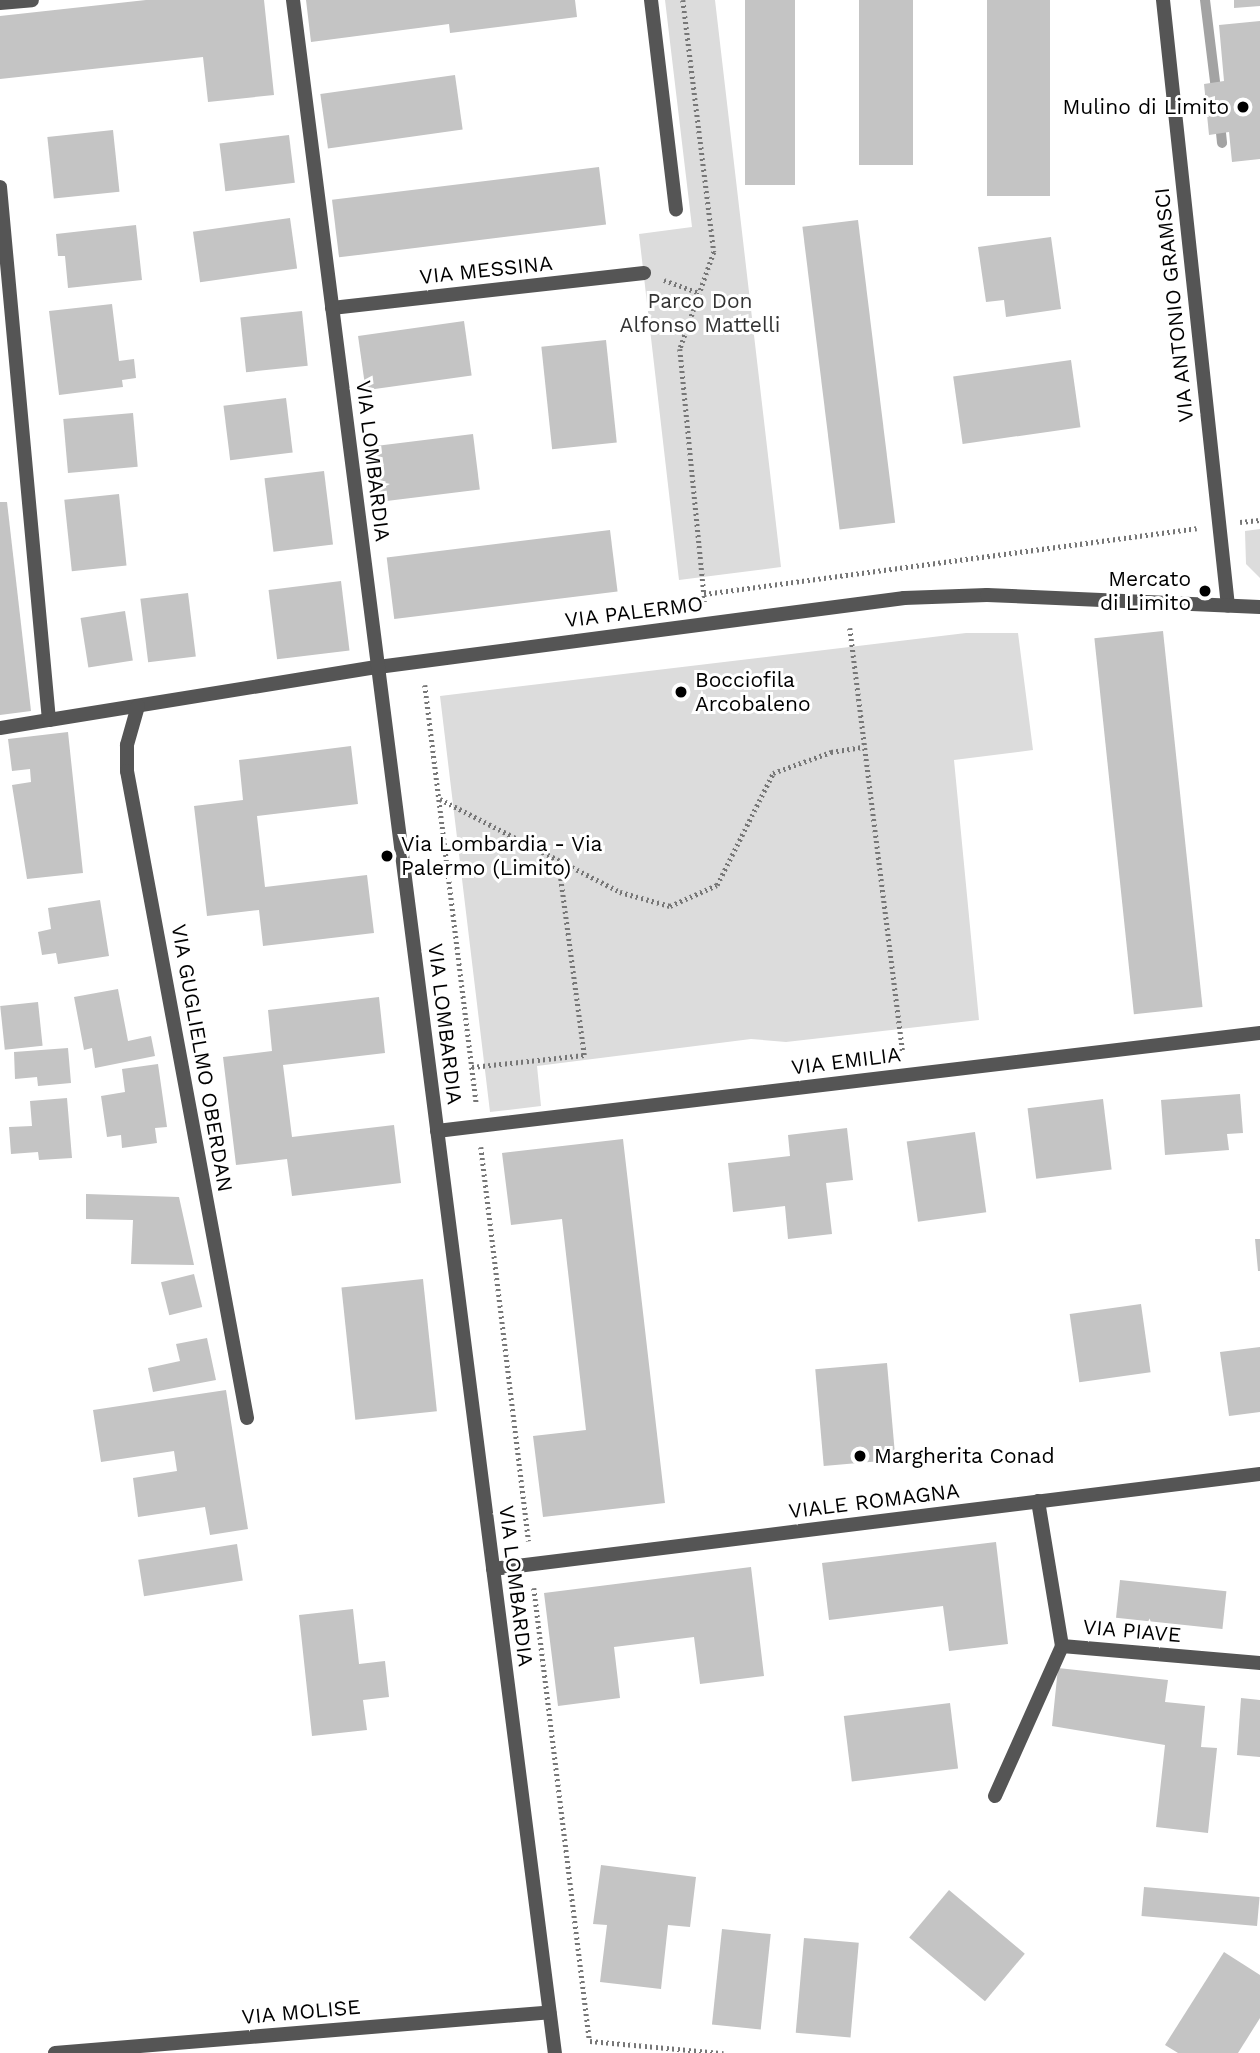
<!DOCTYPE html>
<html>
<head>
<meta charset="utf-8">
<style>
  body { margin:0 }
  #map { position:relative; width:1260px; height:2053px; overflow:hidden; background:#fff; font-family:"Work Sans",sans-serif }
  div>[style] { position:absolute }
  .green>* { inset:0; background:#dcdcdc }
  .stream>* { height:10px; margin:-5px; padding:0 5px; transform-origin:5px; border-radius:5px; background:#a3a3a3 }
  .building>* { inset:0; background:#c4c4c4; transform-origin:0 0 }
  .path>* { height:4.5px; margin-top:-2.25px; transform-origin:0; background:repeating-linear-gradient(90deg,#777 0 2px,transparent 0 5.5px) }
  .service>* { height:14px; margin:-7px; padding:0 7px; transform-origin:7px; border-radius:7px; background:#555 }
  .minor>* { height:14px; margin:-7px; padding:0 7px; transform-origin:7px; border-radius:7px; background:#555 }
  .tertiary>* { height:14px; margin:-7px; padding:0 7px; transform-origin:7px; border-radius:7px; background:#555 }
  .dots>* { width:19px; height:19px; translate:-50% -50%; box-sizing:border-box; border:4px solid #fff; border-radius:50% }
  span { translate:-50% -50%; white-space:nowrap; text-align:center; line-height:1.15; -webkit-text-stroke:6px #fff; paint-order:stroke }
  .poi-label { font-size:21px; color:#000 }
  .right { translate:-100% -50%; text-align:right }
  .left { translate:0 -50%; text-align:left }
  .street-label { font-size:21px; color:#000 }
  .park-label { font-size:21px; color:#333 }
</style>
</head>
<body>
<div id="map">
  <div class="green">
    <i style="clip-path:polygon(665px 0,715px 0,781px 567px,679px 580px,639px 234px,692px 227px)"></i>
    <i style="clip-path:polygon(1260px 529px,1260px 578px,1246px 564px,1245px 531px)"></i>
    <i style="clip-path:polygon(966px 633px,1018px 633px,1033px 750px,954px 760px,979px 1020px,786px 1042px,751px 1039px,537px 1066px,541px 1106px,490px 1112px,440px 696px)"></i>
  </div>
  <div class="stream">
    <i style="left:1205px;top:0;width:83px;rotate:83deg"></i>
    <i style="left:1221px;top:133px;width:10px;rotate:84deg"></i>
  </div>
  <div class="building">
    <i style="clip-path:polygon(146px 0,264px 0,274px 95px,208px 102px,203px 57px,0 79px,0 16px)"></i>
    <i style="clip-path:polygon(306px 0,575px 0,577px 17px,450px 33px,449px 24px,311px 42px)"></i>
    <i style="left:745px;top:0;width:50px;height:185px"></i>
    <i style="left:859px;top:0;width:54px;height:165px"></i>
    <i style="left:987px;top:0;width:63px;height:196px"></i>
    <i style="clip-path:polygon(1234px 0,1260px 0,1260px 6px,1234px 8px)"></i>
    <i style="clip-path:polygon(1260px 21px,1260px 159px,1232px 162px,1229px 132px,1209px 135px,1204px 84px,1224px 81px,1219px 25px)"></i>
    <i style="left:455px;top:75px;width:55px;height:136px;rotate:82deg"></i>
    <i style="left:113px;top:130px;width:62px;height:66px;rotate:84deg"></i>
    <i style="left:289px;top:135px;width:48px;height:70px;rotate:83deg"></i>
    <i style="left:599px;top:167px;width:58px;height:269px;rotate:83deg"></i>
    <i style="left:290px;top:218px;width:51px;height:98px;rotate:82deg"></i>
    <i style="left:858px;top:220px;width:305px;height:56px;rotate:83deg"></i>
    <i style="clip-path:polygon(136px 225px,142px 280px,68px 288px,65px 256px,58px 256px,56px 234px)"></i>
    <i style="clip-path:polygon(1051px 237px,1061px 309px,1006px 317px,1004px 300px,986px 302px,978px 247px)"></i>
    <i style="clip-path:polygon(112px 304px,119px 361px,134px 359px,136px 378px,122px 380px,123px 387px,59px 395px,49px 311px)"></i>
    <i style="left:302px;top:311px;width:55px;height:62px;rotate:84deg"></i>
    <i style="left:464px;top:321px;width:55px;height:107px;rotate:82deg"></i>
    <i style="left:606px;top:340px;width:103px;height:65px;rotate:84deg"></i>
    <i style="left:1071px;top:360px;width:68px;height:119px;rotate:82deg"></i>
    <i style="left:286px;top:398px;width:55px;height:63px;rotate:83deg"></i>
    <i style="left:133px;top:413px;width:54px;height:70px;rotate:85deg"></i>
    <i style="left:473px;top:434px;width:56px;height:100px;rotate:83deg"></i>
    <i style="left:324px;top:471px;width:74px;height:60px;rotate:83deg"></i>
    <i style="left:119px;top:494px;width:72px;height:55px;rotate:84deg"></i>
    <i style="clip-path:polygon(0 502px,7px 502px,31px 711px,0 715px)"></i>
    <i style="left:610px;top:530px;width:62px;height:225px;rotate:83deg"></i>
    <i style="left:341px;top:581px;width:70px;height:73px;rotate:83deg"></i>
    <i style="left:188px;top:593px;width:64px;height:48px;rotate:83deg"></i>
    <i style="left:125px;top:611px;width:50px;height:45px;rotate:81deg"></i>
    <i style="left:1163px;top:631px;width:378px;height:69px;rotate:84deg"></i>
    <i style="clip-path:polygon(68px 732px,83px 873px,27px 879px,12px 785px,31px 782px,30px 769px,12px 771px,8px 739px)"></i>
    <i style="clip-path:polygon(351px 746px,358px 804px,257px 816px,265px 887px,367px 875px,374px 933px,263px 946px,259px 910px,207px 916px,194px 806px,243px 800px,239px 760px)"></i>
    <i style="clip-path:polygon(100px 900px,109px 956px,58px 964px,56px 953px,42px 955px,38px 932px,51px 929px,48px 908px)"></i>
    <i style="clip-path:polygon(118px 989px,128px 1041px,151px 1036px,155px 1056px,95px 1068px,92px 1048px,84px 1050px,74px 997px)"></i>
    <i style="clip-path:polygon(379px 997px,385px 1053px,283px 1065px,292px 1137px,394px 1125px,401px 1183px,292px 1196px,287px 1159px,236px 1165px,223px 1057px,272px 1051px,268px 1010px)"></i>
    <i style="left:38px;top:1002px;width:44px;height:38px;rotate:84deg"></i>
    <i style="clip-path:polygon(68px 1048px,71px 1083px,38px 1086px,37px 1077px,15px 1079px,14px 1052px)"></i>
    <i style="clip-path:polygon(158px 1064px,167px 1127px,155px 1128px,157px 1143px,122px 1148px,121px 1135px,107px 1137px,101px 1096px,125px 1092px,122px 1069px)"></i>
    <i style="clip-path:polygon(1240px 1094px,1243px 1133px,1227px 1134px,1229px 1150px,1165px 1155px,1161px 1100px)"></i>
    <i style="clip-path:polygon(67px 1098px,72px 1158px,39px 1160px,38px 1152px,11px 1154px,9px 1127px,32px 1126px,30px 1101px)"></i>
    <i style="left:1103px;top:1099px;width:71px;height:76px;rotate:83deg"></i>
    <i style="clip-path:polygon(847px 1128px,853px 1180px,826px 1183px,832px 1234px,788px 1239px,785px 1206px,733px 1212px,728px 1163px,790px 1156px,788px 1135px)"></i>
    <i style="left:975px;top:1132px;width:81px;height:69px;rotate:82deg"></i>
    <i style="clip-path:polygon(623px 1139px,665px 1503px,543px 1517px,533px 1436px,586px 1430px,562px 1219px,511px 1225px,502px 1153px)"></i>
    <i style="clip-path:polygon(86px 1194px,179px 1197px,194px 1265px,131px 1264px,133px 1220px,86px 1219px)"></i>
    <i style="clip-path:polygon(1255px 1239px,1260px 1239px,1260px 1271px,1258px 1271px)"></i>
    <i style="left:194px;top:1274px;width:34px;height:34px;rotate:76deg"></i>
    <i style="left:423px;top:1279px;width:133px;height:82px;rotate:84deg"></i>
    <i style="left:1141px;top:1304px;width:69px;height:72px;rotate:82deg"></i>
    <i style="clip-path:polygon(207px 1338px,216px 1380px,153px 1392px,148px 1368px,180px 1361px,176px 1344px)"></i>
    <i style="clip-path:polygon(1260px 1347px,1260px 1412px,1229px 1416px,1220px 1352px)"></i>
    <i style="left:887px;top:1363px;width:97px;height:72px;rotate:85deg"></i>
    <i style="clip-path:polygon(226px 1390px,248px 1529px,210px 1535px,205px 1507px,138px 1517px,133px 1478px,177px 1471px,174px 1451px,101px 1462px,93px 1410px)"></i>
    <i style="clip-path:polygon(996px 1542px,1008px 1644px,949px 1651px,943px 1606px,829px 1620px,822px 1563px)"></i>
    <i style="left:237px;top:1544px;width:37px;height:100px;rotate:81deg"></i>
    <i style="clip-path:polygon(751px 1567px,764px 1676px,700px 1684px,694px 1637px,614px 1647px,620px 1698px,558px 1706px,544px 1593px)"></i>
    <i style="left:1120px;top:1580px;width:107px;height:38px;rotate:6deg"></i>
    <i style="clip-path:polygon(353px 1609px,359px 1664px,385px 1661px,389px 1697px,363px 1700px,367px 1730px,312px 1736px,299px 1615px)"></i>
    <i style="clip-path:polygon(1058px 1668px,1168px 1680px,1165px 1702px,1205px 1706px,1201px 1747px,1217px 1748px,1208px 1833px,1156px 1827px,1165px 1745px,1052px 1726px)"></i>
    <i style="clip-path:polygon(1241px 1698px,1260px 1700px,1260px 1757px,1237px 1755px)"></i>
    <i style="left:950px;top:1703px;width:66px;height:107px;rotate:83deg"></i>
    <i style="clip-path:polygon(601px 1865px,696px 1877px,690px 1927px,668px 1925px,661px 1989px,600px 1982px,607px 1925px,593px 1924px)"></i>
    <i style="left:1144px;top:1887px;width:116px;height:29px;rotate:5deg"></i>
    <i style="left:949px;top:1890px;width:99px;height:62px;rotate:40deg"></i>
    <i style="left:722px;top:1929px;width:49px;height:96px;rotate:6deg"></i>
    <i style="left:804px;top:1938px;width:55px;height:95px;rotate:5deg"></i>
    <i style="clip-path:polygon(1224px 1952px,1260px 1975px,1260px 2018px,1238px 2053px,1178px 2053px,1165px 2045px)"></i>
  </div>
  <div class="path">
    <i style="left:683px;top:0;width:254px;rotate:83deg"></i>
    <i style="left:714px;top:252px;width:103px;rotate:109.3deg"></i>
    <i style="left:680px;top:349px;width:254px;rotate:84.4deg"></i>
    <i style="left:664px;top:280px;width:38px;rotate:20deg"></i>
    <i style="left:1240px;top:522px;width:20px;rotate:-6deg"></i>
    <i style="left:704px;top:594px;width:497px;rotate:-7.6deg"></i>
    <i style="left:850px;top:628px;width:428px;rotate:82.9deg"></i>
    <i style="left:425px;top:685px;width:421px;rotate:83deg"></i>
    <i style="left:440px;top:799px;width:203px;rotate:27.3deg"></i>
    <i style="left:620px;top:892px;width:52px;rotate:15.6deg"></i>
    <i style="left:670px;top:906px;width:51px;rotate:-24.1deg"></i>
    <i style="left:717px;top:885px;width:125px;rotate:-63.4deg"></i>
    <i style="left:773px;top:773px;width:62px;rotate:-19.9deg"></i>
    <i style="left:831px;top:752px;width:33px;rotate:-9deg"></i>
    <i style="left:472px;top:1067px;width:113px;rotate:-6.1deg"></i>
    <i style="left:584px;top:1055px;width:197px;rotate:-97.6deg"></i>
    <i style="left:481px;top:1147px;width:397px;rotate:83.1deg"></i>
    <i style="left:534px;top:1588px;width:456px;rotate:83deg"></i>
    <i style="left:590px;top:2041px;width:134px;rotate:5.2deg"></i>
  </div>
  <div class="service">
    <i style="left:651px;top:0;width:211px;rotate:83.2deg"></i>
    <i style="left:0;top:728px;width:50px;rotate:-9.3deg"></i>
    <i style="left:995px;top:1796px;width:164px;rotate:-65.9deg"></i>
  </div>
  <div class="minor">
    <i style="left:1163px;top:0;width:609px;rotate:83.88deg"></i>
    <i style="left:0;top:3px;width:32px;rotate:-5deg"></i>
    <i style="left:0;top:187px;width:535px;rotate:84.75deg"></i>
    <i style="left:49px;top:720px;width:333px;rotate:-9.2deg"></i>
    <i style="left:378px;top:667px;width:531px;rotate:-7.47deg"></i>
    <i style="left:904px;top:598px;width:83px;rotate:-2.1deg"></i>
    <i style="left:987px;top:595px;width:273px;rotate:2.5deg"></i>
    <i style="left:332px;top:308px;width:314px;rotate:-6.4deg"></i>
    <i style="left:138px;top:706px;width:41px;rotate:105.8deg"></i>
    <i style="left:127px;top:745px;width:26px;rotate:90deg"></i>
    <i style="left:127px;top:771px;width:658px;rotate:79.49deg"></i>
    <i style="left:437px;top:1131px;width:829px;rotate:-6.79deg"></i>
    <i style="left:1038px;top:1501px;width:147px;rotate:80.6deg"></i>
    <i style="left:1062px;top:1646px;width:199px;rotate:4.9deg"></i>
    <i style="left:493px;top:1569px;width:773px;rotate:-7.06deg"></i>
  </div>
  <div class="tertiary">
    <i style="left:293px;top:0;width:2070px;rotate:82.73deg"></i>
    <i style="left:55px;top:2053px;width:496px;rotate:-4.7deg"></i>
  </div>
  <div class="dots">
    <i style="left:1243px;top:107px;background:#000"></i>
    <i style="left:1205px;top:591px;background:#000"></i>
    <i style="left:681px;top:692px;background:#000"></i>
    <i style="left:387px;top:856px;background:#000"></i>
    <i style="left:860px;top:1456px;background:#000"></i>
  </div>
  <div class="poi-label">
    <span class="right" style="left:1229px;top:107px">Mulino di Limito</span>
    <span class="right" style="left:1191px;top:591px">Mercato<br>di Limito</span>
    <span class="left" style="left:695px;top:692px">Bocciofila<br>Arcobaleno</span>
    <span class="left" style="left:401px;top:856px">Via Lombardia - Via<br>Palermo (Limito)</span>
    <span class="left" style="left:874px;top:1456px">Margherita Conad</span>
  </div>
  <div class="street-label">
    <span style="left:486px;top:270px;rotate:-6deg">VIA MESSINA</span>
    <span style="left:1174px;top:305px;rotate:-96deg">VIA ANTONIO GRAMSCI</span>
    <span style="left:373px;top:461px;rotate:83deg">VIA LOMBARDIA</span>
    <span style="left:634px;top:612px;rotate:-7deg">VIA PALERMO</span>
    <span style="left:445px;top:1024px;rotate:83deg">VIA LOMBARDIA</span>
    <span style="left:202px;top:1058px;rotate:80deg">VIA GUGLIELMO OBERDAN</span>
    <span style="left:846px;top:1061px;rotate:-7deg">VIA EMILIA</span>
    <span style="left:874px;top:1501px;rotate:-7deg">VIALE ROMAGNA</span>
    <span style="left:516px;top:1586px;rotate:83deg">VIA LOMBARDIA</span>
    <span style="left:1132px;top:1631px;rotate:5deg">VIA PIAVE</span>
    <span style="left:301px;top:2012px;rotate:-5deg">VIA MOLISE</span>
  </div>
  <div class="park-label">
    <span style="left:700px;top:313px">Parco Don<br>Alfonso Mattelli</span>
  </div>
</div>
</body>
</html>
